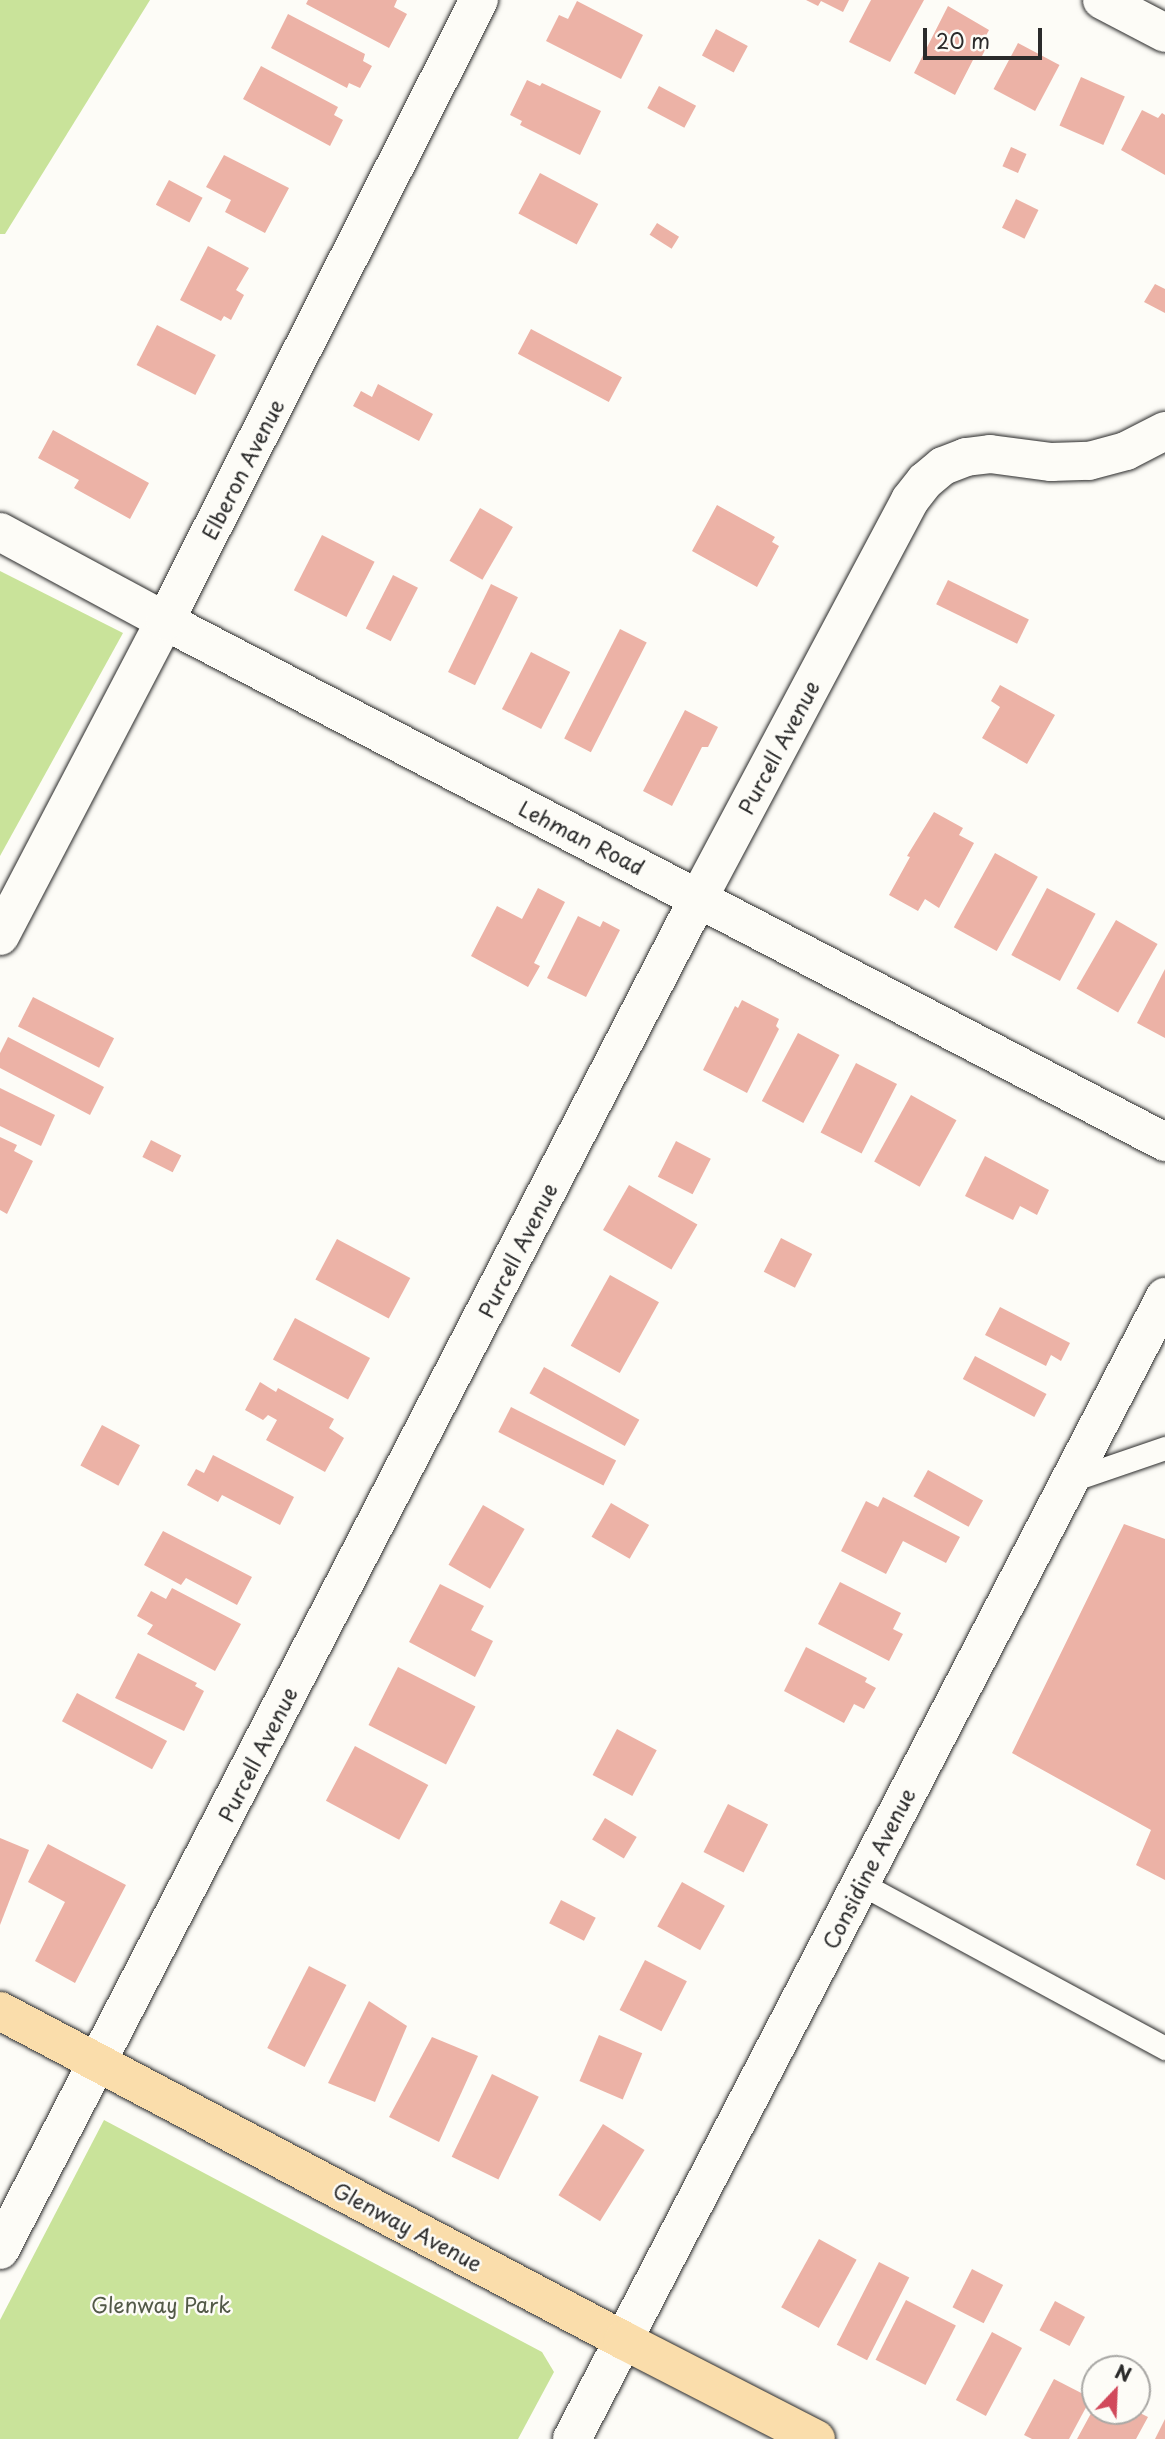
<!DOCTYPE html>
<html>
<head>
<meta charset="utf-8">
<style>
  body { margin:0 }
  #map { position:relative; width:1165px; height:2439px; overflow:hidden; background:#fdfcf7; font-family:"Playpen Sans",sans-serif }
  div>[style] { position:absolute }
  .green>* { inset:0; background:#c9e39a }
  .building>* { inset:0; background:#ecb2a6; transform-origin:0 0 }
  .roads { filter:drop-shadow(0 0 2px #2b2b2b) drop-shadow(0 0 2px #2b2b2b) }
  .lane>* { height:23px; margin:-11.5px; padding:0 11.5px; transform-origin:11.5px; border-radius:11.5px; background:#fdfcf7 }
  .street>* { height:38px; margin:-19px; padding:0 19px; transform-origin:19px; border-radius:19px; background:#fdfcf7 }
  .primary>* { height:38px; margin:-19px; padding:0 19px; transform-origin:19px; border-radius:19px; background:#faddab }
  span { translate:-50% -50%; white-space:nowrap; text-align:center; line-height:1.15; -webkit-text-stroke:5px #fdfcf7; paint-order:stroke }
  .street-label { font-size:21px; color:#2b2b2b }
  .park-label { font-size:21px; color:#525947 }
  .north { position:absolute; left:1081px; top:2355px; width:70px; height:70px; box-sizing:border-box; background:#fdfcf7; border:2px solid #a9a8a5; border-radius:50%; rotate:23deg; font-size:19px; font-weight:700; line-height:28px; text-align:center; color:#2b2b2b }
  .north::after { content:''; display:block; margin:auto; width:24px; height:32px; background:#d1495b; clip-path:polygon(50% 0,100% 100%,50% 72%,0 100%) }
  .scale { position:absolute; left:923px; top:28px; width:119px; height:32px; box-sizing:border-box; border:4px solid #2b2b2b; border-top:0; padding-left:9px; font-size:21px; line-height:24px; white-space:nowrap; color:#2b2b2b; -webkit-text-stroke:5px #fdfcf7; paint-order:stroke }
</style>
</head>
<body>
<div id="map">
  <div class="green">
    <i style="clip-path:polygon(0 0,150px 0,5px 234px,0 234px)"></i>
    <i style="clip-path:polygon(0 571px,123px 633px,0 856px)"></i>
    <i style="clip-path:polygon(104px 2120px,542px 2352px,554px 2372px,518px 2439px,0 2439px,0 2320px)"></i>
  </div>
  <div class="building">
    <i style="clip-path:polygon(308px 0,397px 0,394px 7px,407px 14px,389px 48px,306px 4px)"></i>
    <i style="clip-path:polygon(806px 0,849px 0,843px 12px,821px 1px,818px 6px)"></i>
    <i style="clip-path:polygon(871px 0,924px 0,890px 62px,849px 42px)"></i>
    <i style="clip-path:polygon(577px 1px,643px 35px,621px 79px,546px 41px,559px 15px,568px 19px)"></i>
    <i style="clip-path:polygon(948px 6px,989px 30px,980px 47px,985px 50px,980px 60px,974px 58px,955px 95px,914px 73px)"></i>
    <i style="clip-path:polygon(288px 14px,365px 54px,363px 61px,372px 66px,360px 88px,349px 83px,347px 88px,271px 48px)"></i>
    <i style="left:716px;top:29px;width:36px;height:30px;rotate:28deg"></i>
    <i style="left:1018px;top:43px;width:47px;height:52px;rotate:28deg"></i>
    <i style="clip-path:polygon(261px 66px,338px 107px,334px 115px,343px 120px,330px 146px,243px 99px)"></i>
    <i style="left:1081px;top:77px;width:48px;height:53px;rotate:24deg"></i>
    <i style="clip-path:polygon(527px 80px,540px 86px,542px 83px,601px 111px,580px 155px,520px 125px,522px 121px,510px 115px)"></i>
    <i style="left:659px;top:86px;width:42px;height:25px;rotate:28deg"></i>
    <i style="clip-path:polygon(1142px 110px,1158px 118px,1162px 113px,1165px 115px,1165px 175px,1121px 150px)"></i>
    <i style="left:1011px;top:147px;width:17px;height:21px;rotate:24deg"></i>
    <i style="clip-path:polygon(224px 155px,289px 188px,265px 233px,225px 212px,231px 200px,206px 187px)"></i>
    <i style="left:540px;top:173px;width:66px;height:46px;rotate:28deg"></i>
    <i style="left:169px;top:180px;width:38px;height:28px;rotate:28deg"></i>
    <i style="left:1016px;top:199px;width:25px;height:32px;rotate:26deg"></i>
    <i style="left:657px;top:223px;width:26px;height:14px;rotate:32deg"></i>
    <i style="clip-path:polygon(208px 246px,249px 268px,236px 290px,244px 295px,231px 320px,224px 316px,221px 321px,180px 300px)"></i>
    <i style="clip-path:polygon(1155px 284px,1165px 289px,1165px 313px,1144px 302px)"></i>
    <i style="left:157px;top:325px;width:66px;height:45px;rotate:27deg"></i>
    <i style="left:531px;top:329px;width:103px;height:28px;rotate:28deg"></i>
    <i style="clip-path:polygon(378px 384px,433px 414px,419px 441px,353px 406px,361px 391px,372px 397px)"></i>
    <i style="clip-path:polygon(53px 430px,149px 483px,130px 519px,74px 488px,79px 480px,38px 458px)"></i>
    <i style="clip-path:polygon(717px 505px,775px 537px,772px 542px,779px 546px,757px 587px,692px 551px)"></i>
    <i style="left:480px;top:508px;width:38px;height:61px;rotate:30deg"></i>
    <i style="left:322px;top:535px;width:59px;height:62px;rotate:27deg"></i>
    <i style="left:393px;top:575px;width:28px;height:60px;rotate:27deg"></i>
    <i style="left:948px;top:580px;width:90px;height:27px;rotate:26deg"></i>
    <i style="left:491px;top:584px;width:30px;height:98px;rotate:26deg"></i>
    <i style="left:620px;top:629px;width:30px;height:123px;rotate:27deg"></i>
    <i style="left:531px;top:652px;width:44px;height:64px;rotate:27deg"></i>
    <i style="clip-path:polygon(1000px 685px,1055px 715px,1027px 764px,982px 738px,1000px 707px,991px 701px)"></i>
    <i style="clip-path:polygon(685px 710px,718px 727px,708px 747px,702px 747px,672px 806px,643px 791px)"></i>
    <i style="clip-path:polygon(934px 812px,963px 828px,959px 835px,974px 843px,939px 908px,925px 899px,918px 911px,889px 895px,910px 857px,907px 856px)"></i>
    <i style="left:995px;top:853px;width:49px;height:85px;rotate:29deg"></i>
    <i style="clip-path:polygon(538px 888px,565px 902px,534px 963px,540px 966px,528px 987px,471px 956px,497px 906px,522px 919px)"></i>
    <i style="left:1047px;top:888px;width:55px;height:76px;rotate:28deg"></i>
    <i style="clip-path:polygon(578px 916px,600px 927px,603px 921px,620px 930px,586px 997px,547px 978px)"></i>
    <i style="left:1116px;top:920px;width:48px;height:79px;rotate:30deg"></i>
    <i style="clip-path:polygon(1165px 969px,1165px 1038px,1137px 1023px)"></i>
    <i style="left:33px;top:997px;width:91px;height:33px;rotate:27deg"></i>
    <i style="clip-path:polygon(742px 1000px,779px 1019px,776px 1026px,779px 1029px,747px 1093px,703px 1070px,735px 1006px,738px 1008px)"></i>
    <i style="left:798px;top:1033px;width:47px;height:77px;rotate:28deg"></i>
    <i style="clip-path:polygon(8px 1037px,104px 1087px,90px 1115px,0 1068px,0 1053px)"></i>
    <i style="left:856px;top:1063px;width:46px;height:78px;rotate:27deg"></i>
    <i style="clip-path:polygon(0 1088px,55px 1115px,41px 1146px,0 1126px)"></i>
    <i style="left:911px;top:1095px;width:52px;height:76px;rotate:29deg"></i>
    <i style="clip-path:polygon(0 1137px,17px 1145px,14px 1151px,33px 1161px,7px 1214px,0 1210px)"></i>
    <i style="left:151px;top:1140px;width:34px;height:19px;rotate:27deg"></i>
    <i style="left:676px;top:1141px;width:39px;height:40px;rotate:27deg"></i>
    <i style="clip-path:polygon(985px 1156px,1049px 1190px,1037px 1215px,1020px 1206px,1013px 1220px,965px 1196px)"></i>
    <i style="left:629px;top:1185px;width:79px;height:52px;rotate:30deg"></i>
    <i style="left:781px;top:1238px;width:35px;height:38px;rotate:27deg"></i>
    <i style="left:337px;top:1239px;width:83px;height:46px;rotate:28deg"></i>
    <i style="left:610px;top:1275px;width:56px;height:81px;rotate:29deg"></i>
    <i style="clip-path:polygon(1000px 1307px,1070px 1343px,1061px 1361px,1051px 1355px,1046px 1366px,985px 1335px)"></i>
    <i style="left:295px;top:1318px;width:85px;height:47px;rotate:28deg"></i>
    <i style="left:975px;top:1356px;width:81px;height:26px;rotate:28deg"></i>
    <i style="left:544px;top:1367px;width:109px;height:30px;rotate:29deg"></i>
    <i style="clip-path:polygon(260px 1382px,276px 1392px,278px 1388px,334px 1419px,329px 1428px,344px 1438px,325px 1472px,266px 1440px,277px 1420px,268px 1415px,263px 1420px,245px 1410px)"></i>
    <i style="left:511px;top:1407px;width:118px;height:28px;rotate:27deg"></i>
    <i style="left:102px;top:1425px;width:43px;height:46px;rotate:28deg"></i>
    <i style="clip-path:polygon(213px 1455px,294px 1497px,280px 1525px,222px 1495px,218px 1502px,187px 1485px,196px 1469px,204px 1473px)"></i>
    <i style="left:928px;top:1470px;width:63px;height:30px;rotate:29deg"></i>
    <i style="clip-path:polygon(883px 1497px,960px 1537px,946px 1563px,903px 1541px,886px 1574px,841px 1551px,866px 1501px,878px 1507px)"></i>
    <i style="left:611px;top:1503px;width:44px;height:39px;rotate:30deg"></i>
    <i style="left:483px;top:1505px;width:48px;height:69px;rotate:30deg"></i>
    <i style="clip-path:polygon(1124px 1524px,1165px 1539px,1165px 1880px,1136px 1865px,1151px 1830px,1012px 1753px)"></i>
    <i style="clip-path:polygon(163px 1531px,252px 1577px,237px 1605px,186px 1578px,181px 1585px,144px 1565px)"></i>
    <i style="clip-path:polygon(840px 1582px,901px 1613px,893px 1629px,903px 1634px,889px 1661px,818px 1624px)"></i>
    <i style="clip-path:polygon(440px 1584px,484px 1606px,471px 1630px,493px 1641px,475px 1677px,409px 1642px)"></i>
    <i style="clip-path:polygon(172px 1588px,241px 1624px,215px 1671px,147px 1634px,153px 1625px,137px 1616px,151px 1591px,166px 1599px)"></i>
    <i style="clip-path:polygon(806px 1647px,867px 1678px,865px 1682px,876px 1688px,864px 1709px,854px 1704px,844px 1723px,784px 1691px)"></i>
    <i style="clip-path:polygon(138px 1653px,197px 1683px,195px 1686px,204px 1691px,184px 1731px,115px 1698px)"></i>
    <i style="left:398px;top:1667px;width:87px;height:65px;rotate:27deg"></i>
    <i style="left:77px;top:1693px;width:102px;height:32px;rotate:28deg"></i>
    <i style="left:617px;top:1729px;width:45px;height:52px;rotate:28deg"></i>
    <i style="left:355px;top:1746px;width:83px;height:62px;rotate:28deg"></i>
    <i style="left:728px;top:1804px;width:45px;height:54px;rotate:27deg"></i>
    <i style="left:605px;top:1818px;width:37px;height:25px;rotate:31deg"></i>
    <i style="clip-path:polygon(0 1838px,29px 1850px,0 1925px)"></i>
    <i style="clip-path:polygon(48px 1844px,126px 1885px,75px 1983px,35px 1961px,65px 1902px,28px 1882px)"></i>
    <i style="left:682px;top:1882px;width:49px;height:51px;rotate:29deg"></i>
    <i style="left:561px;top:1900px;width:39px;height:26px;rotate:27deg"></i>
    <i style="left:645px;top:1960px;width:47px;height:56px;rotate:27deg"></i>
    <i style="left:309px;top:1966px;width:42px;height:92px;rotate:27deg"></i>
    <i style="clip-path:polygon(369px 2001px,407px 2026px,375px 2102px,328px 2083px)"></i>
    <i style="left:599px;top:2035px;width:47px;height:50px;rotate:23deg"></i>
    <i style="clip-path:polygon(432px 2037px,478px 2056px,439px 2142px,389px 2117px)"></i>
    <i style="left:492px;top:2074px;width:52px;height:92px;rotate:26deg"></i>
    <i style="left:603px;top:2124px;width:49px;height:84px;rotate:32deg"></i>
    <i style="left:819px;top:2239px;width:43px;height:78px;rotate:29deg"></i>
    <i style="left:879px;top:2262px;width:34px;height:93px;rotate:27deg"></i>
    <i style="left:972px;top:2269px;width:35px;height:43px;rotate:27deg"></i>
    <i style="left:906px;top:2300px;width:56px;height:67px;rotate:27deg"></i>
    <i style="left:1055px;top:2301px;width:34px;height:33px;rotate:28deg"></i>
    <i style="left:992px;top:2332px;width:34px;height:77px;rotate:28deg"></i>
    <i style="clip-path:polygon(1054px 2379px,1091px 2398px,1069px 2439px,1032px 2439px,1024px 2435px)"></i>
    <i style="clip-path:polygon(1095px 2406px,1095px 2411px,1136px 2411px,1148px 2417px,1136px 2439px,1077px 2439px)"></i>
    <i style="clip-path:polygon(1165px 2419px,1165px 2439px,1155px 2439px)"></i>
  </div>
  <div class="roads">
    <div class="lane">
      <i style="left:1069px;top:1481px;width:102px;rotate:-19deg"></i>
      <i style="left:860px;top:1883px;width:347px;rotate:28.4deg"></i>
    </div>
    <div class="street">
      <i style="left:1102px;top:0;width:71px;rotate:27.6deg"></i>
      <i style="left:0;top:532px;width:187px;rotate:28.3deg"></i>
      <i style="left:165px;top:621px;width:1128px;rotate:27.52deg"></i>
      <i style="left:0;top:936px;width:356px;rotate:-62.4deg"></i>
      <i style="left:165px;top:621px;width:696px;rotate:-63.18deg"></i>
      <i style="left:0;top:2250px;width:1523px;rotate:-62.68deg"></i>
      <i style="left:699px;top:897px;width:450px;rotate:-62deg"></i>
      <i style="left:910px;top:500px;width:24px;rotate:-52deg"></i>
      <i style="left:925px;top:481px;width:23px;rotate:-40deg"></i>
      <i style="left:943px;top:466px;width:25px;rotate:-21deg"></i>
      <i style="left:966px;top:457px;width:24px;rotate:-7deg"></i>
      <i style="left:990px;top:454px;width:62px;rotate:7.5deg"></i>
      <i style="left:1051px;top:462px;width:38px;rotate:-2deg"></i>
      <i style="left:1089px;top:461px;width:38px;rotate:-15deg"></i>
      <i style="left:1126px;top:451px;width:44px;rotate:-27.1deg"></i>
      <i style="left:572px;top:2439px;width:1287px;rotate:-62.56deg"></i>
    </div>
    <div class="primary">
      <i style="left:0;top:2011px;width:705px;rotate:27.84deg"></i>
      <i style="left:623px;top:2340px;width:217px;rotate:27.2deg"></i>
    </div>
  </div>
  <div class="street-label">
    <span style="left:242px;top:469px;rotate:-63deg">Elberon Avenue</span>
    <span style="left:778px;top:747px;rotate:-62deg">Purcell Avenue</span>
    <span style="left:582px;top:837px;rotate:27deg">Lehman Road</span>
    <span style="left:517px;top:1250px;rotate:-63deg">Purcell Avenue</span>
    <span style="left:257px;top:1754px;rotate:-63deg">Purcell Avenue</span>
    <span style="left:868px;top:1868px;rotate:-63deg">Considine Avenue</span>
    <span style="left:408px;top:2226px;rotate:28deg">Glenway Avenue</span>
  </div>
  <div class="park-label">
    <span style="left:161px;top:2304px">Glenway Park</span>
  </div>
  <div class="north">N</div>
  <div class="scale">20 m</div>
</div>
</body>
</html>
